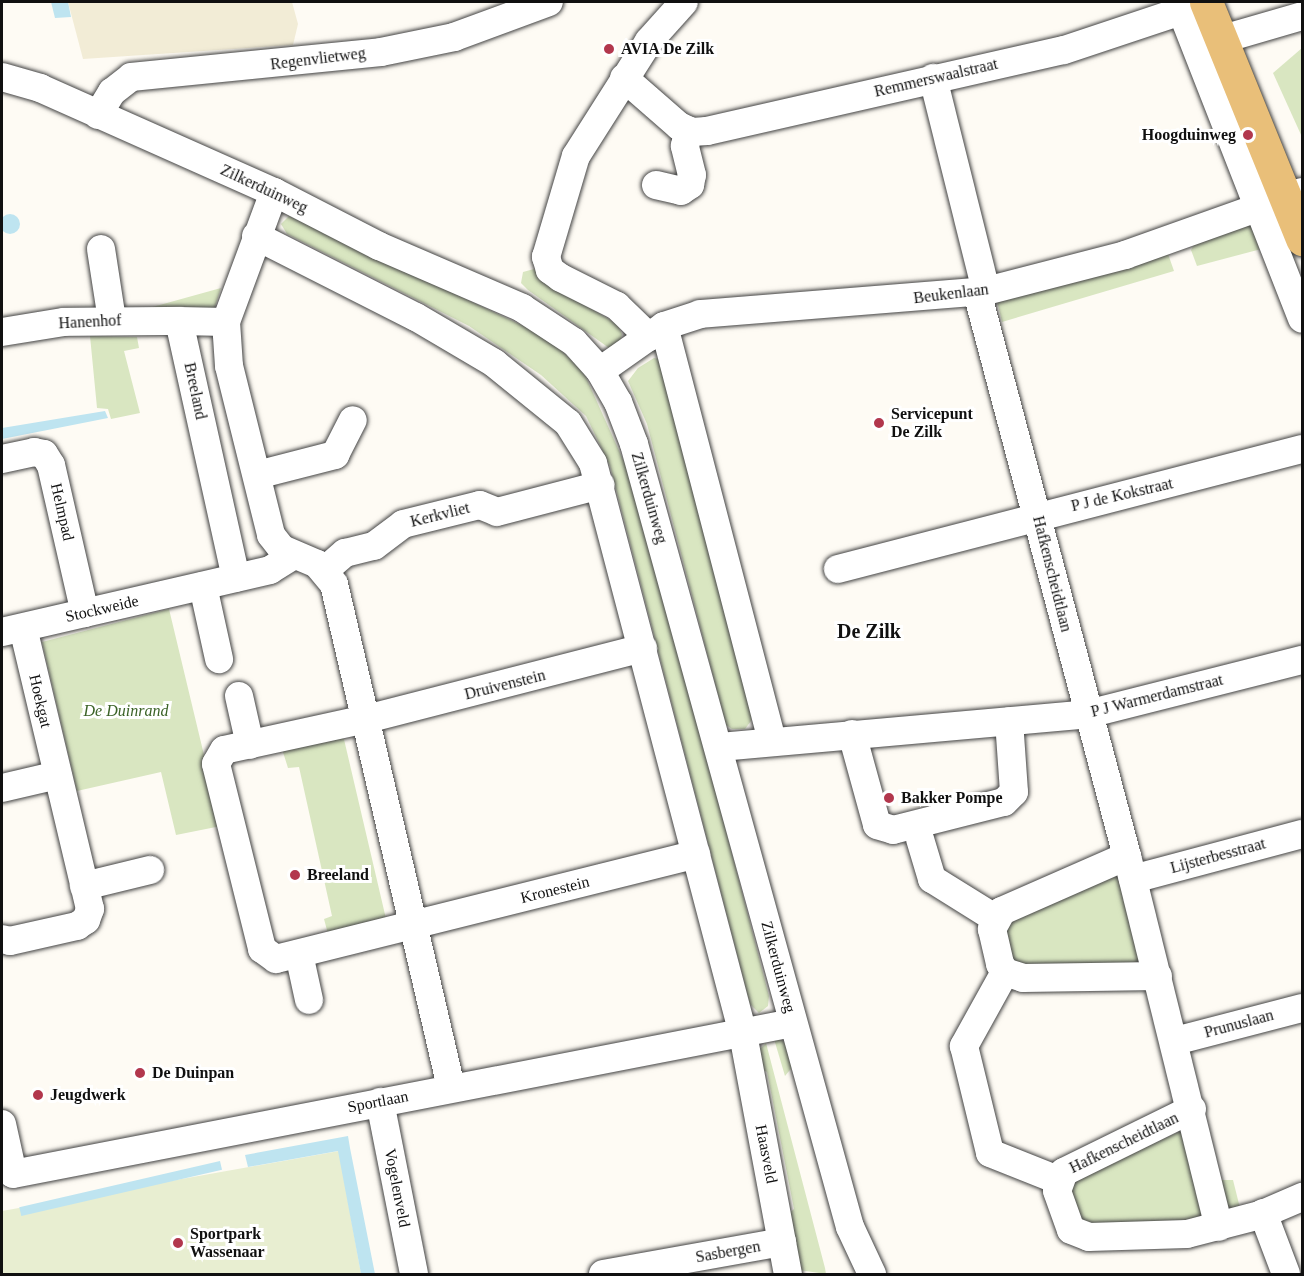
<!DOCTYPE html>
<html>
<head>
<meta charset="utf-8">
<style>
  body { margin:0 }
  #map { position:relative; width:1304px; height:1276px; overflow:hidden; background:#fefbf4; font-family:Georgia,serif }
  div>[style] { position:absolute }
  .farmland>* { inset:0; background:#f2ecd6 }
  .green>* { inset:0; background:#d9e6c1 }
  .pitch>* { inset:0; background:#e8eed1 }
  .water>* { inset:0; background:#bee4f0; transform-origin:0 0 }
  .round { border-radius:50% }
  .roads { filter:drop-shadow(0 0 2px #434343) drop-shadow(0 0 2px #434343) }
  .minor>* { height:28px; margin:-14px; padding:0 14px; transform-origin:14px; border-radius:14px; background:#fff }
  .major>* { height:33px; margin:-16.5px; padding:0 16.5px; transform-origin:16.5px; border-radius:16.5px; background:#e9bf79 }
  .dots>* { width:16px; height:16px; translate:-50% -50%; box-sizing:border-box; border:3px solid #fff; border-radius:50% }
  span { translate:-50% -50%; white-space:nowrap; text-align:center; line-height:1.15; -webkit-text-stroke:6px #fff; paint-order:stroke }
  .poi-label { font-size:16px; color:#101010; font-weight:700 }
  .left { translate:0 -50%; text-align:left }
  .right { translate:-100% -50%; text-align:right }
  .street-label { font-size:16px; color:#101010 }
  .park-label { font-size:16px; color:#3b6227; font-style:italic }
  .quarter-label { font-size:20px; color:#101010; font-weight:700 }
  .frame { position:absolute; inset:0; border:3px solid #101010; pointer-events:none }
</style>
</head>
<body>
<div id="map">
  <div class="farmland">
    <i style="clip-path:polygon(68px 2px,292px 2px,298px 24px,293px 45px,83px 59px)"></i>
  </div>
  <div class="green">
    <i style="clip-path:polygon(1302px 48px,1302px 137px,1273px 73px)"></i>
    <i style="clip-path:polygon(289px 216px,532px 330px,558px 347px,584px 373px,626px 466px,677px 642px,769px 996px,768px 1006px,759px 1013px,750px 1004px,610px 466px,586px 416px,541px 375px,469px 326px,287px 234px,281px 224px)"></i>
    <i style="clip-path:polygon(1250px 225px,1265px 248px,1197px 266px,1191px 250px,1195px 243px)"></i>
    <i style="clip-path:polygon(1167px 251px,1174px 271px,1002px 322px,996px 297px)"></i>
    <i style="clip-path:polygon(534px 269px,547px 283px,617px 324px,622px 334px,620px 345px,609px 348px,528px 290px,521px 283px,523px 272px)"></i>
    <i style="clip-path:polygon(221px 288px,214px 310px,138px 311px)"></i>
    <i style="clip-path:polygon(90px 336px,137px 337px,139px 348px,124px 351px,140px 413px,111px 419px,108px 409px,97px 408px)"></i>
    <i style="clip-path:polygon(654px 358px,664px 360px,753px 709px,751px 721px,745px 729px,732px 729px,726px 725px,647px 424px,628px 381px,638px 368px)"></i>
    <i style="clip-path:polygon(169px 609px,221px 826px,176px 835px,161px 772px,77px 791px,42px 642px)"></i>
    <i style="clip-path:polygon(343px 735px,387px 923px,328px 934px,324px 919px,332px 916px,299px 767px,288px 768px,282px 749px)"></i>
    <i style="clip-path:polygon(1115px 875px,1119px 876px,1142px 959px,1137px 963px,1014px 964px,1003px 927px,1009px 919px)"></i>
    <i style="clip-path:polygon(774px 1039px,782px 1040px,789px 1048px,794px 1065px,785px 1076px)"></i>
    <i style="clip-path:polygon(766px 1043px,825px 1268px,826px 1274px,799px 1270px,788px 1214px,794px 1209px,767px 1072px,759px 1067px,757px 1052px)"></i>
    <i style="clip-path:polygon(1185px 1129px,1205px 1220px,1084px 1226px,1068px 1183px)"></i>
    <i style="clip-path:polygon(1217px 1180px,1233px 1180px,1240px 1208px,1229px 1210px)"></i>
  </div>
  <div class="pitch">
    <i style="clip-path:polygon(339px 1151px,361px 1274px,2px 1274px,2px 1211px)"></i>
  </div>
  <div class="water">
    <i style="clip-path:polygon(51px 2px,68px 2px,71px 17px,55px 18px)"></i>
    <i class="round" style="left:0;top:214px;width:20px;height:20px"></i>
    <i style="clip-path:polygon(105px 411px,108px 418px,2px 439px,2px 428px)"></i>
    <i style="clip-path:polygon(348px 1136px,350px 1148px,375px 1274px,361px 1274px,338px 1151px,248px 1167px,245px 1155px)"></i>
    <i style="left:220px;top:1161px;width:9px;height:206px;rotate:77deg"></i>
  </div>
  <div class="roads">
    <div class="minor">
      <i style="left:1178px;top:2px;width:340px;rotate:68.6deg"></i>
      <i style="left:1223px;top:39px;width:82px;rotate:-16.2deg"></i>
      <i style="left:2px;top:77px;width:40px;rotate:16deg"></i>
      <i style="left:40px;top:88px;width:256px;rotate:24deg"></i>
      <i style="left:274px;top:192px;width:118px;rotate:27.2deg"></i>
      <i style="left:379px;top:246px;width:156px;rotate:23.4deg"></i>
      <i style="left:522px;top:308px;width:62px;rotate:33.2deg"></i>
      <i style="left:574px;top:342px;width:39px;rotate:48deg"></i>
      <i style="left:600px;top:371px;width:36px;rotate:60deg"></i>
      <i style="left:618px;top:402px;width:45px;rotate:69.1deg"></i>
      <i style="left:634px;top:444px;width:812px;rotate:74.58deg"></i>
      <i style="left:850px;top:1227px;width:52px;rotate:64.9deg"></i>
      <i style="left:624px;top:78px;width:73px;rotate:41.1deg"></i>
      <i style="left:679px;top:126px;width:14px;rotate:25deg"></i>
      <i style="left:692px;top:132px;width:15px;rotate:-4deg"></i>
      <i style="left:707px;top:131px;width:366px;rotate:-12.8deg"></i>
      <i style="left:1064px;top:50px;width:123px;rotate:-18.4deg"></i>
      <i style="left:933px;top:78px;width:219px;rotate:76deg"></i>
      <i style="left:98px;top:115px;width:27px;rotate:-59deg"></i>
      <i style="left:112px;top:92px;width:24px;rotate:-38deg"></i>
      <i style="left:131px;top:77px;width:251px;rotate:-5.7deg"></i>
      <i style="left:381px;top:52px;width:75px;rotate:-11.6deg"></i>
      <i style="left:454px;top:37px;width:101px;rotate:-20.2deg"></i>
      <i style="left:656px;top:185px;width:26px;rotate:13deg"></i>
      <i style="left:681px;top:191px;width:11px;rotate:-34deg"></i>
      <i style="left:690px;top:185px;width:10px;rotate:-79deg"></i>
      <i style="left:692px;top:175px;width:30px;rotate:-104deg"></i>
      <i style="left:685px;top:146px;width:16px;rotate:-79deg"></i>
      <i style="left:274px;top:192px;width:139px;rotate:110.3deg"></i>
      <i style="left:226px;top:322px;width:44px;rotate:86.1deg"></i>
      <i style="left:229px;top:366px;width:174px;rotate:76deg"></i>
      <i style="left:271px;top:535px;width:18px;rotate:52deg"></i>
      <i style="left:282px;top:549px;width:38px;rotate:23deg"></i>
      <i style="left:317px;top:564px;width:26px;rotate:50deg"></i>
      <i style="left:334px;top:584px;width:516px;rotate:76.91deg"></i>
      <i style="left:256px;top:236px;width:179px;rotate:26.9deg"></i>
      <i style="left:416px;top:317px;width:91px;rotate:30.5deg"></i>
      <i style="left:494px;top:363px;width:95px;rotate:39deg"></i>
      <i style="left:568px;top:423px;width:47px;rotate:58deg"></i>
      <i style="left:593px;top:463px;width:590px;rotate:75.28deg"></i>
      <i style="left:743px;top:1034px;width:244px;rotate:79.4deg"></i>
      <i style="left:101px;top:249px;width:72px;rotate:81.2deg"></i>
      <i style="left:977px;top:292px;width:584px;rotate:75.11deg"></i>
      <i style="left:1127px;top:856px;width:382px;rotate:76.1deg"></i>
      <i style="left:226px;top:322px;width:47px;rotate:-178.8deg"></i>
      <i style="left:179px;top:321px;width:263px;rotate:77.5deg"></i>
      <i style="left:664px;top:326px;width:429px;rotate:75.4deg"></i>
      <i style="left:2px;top:332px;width:63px;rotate:-9.2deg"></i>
      <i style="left:64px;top:322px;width:115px;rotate:-0.5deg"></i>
      <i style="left:649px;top:337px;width:45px;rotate:-135.9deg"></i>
      <i style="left:617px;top:306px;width:63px;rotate:-153.4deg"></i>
      <i style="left:561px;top:278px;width:14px;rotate:-144deg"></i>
      <i style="left:550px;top:270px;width:14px;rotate:-107deg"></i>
      <i style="left:546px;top:257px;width:105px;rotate:-73.5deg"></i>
      <i style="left:576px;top:156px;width:136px;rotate:-57.6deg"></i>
      <i style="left:649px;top:41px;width:52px;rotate:-48.1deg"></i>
      <i style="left:600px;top:371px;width:78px;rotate:-35.1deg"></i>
      <i style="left:664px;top:326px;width:38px;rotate:-18deg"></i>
      <i style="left:700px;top:314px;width:287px;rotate:-4.6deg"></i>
      <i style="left:986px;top:291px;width:144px;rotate:-14.5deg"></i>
      <i style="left:1125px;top:255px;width:188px;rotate:-19.6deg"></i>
      <i style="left:2px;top:459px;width:33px;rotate:-12deg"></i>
      <i style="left:34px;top:452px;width:10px;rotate:11deg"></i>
      <i style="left:44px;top:454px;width:13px;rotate:58deg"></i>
      <i style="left:51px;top:465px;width:152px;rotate:77.1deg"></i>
      <i style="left:257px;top:475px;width:81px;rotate:-14.4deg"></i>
      <i style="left:335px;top:455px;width:39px;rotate:-63deg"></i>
      <i style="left:838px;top:569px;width:479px;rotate:-14.5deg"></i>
      <i style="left:324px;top:571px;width:28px;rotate:-41deg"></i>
      <i style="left:345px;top:553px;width:30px;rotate:-14deg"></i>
      <i style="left:374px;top:546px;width:36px;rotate:-37deg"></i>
      <i style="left:403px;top:524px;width:79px;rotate:-13.9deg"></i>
      <i style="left:480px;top:505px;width:18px;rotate:22deg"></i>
      <i style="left:497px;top:512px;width:107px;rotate:-14.6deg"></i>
      <i style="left:203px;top:586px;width:75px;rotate:77.6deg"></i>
      <i style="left:2px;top:632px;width:275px;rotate:-13deg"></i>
      <i style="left:270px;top:570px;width:28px;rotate:-32deg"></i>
      <i style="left:643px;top:648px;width:286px;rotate:165.6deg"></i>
      <i style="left:366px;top:719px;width:145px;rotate:167.7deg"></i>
      <i style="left:224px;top:750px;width:16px;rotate:120deg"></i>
      <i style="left:216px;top:764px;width:191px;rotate:76deg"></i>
      <i style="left:262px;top:949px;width:17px;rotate:36deg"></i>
      <i style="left:276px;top:959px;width:433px;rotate:-14deg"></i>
      <i style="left:239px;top:696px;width:50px;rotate:77.3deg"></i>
      <i style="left:852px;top:734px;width:94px;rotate:74.6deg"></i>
      <i style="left:877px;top:825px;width:17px;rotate:17deg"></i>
      <i style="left:893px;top:830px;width:114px;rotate:-14.2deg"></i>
      <i style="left:1004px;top:802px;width:14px;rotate:-45deg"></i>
      <i style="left:1014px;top:792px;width:71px;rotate:-94deg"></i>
      <i style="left:720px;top:747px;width:369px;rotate:-5.1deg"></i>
      <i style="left:1088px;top:714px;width:221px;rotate:-14.2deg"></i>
      <i style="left:2px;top:788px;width:57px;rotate:-13.1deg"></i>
      <i style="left:920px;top:839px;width:42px;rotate:73.3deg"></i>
      <i style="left:932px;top:879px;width:75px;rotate:32deg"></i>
      <i style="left:1127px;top:856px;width:137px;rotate:156.3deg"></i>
      <i style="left:1002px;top:911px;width:21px;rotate:119deg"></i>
      <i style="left:992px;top:929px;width:36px;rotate:77deg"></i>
      <i style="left:1000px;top:964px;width:9px;rotate:58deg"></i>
      <i style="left:1005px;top:972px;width:19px;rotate:18deg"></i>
      <i style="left:1023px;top:978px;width:135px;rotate:-0.8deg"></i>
      <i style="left:1133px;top:879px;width:175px;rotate:-14.9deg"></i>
      <i style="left:84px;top:886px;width:68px;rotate:-13.6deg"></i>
      <i style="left:2px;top:939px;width:8px;rotate:14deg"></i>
      <i style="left:10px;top:941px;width:69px;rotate:-12.6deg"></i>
      <i style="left:77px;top:926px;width:11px;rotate:-34deg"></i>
      <i style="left:86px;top:920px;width:12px;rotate:-70deg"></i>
      <i style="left:90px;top:909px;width:289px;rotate:-103.4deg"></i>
      <i style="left:299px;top:954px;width:47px;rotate:77.7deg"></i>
      <i style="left:1005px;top:972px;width:85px;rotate:119deg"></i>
      <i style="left:964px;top:1046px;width:110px;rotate:76.3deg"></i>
      <i style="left:990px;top:1153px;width:73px;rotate:21.7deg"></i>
      <i style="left:1175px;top:1041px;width:131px;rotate:-14.6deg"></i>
      <i style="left:380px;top:1102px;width:175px;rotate:78.8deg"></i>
      <i style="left:1192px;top:1109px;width:143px;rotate:153.8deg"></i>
      <i style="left:1064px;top:1172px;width:20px;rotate:110deg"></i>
      <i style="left:1057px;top:1191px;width:41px;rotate:70.3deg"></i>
      <i style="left:1071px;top:1230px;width:19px;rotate:21deg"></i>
      <i style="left:1089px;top:1237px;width:98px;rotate:-1.8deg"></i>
      <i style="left:1187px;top:1234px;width:75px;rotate:-14.6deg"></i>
      <i style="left:1260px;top:1215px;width:46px;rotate:-23.2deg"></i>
      <i style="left:2px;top:1124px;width:51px;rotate:77.6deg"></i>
      <i style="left:13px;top:1174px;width:794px;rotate:-10.96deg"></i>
      <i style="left:1263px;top:1213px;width:65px;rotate:69.3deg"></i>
      <i style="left:603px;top:1274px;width:182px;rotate:-10.1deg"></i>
    </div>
    <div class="major">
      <i style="left:1206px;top:2px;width:256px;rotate:67.9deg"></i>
    </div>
  </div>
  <div class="dots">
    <i style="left:609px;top:49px;background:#b2374d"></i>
    <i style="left:1248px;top:135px;background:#b2374d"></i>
    <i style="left:879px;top:423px;background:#b2374d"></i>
    <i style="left:889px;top:798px;background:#b2374d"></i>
    <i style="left:295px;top:875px;background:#b2374d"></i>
    <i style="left:140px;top:1073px;background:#b2374d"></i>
    <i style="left:38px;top:1095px;background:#b2374d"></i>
    <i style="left:178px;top:1243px;background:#b2374d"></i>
  </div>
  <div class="poi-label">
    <span class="left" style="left:621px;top:49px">AVIA De Zilk</span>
    <span class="right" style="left:1236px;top:135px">Hoogduinweg</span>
    <span class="left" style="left:891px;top:423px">Servicepunt<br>De Zilk</span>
    <span class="left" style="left:901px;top:798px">Bakker Pompe</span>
    <span class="left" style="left:307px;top:875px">Breeland</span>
    <span class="left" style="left:152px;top:1073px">De Duinpan</span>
    <span class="left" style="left:50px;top:1095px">Jeugdwerk</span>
    <span class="left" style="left:190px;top:1243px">Sportpark<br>Wassenaar</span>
  </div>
  <div class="street-label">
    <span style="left:318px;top:59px;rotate:-7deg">Regenvlietweg</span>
    <span style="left:936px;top:78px;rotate:-13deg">Remmerswaalstraat</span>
    <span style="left:264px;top:189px;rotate:25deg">Zilkerduinweg</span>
    <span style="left:951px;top:294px;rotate:-7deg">Beukenlaan</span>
    <span style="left:90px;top:322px;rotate:-3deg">Hanenhof</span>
    <span style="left:195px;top:391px;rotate:78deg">Breeland</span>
    <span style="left:1122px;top:495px;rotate:-13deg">P J de Kokstraat</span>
    <span style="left:649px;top:498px;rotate:74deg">Zilkerduinweg</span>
    <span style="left:62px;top:512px;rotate:77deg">Helmpad</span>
    <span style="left:440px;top:515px;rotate:-14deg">Kerkvliet</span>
    <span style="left:1052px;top:574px;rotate:76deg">Hafkenscheidtlaan</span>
    <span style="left:102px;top:609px;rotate:-13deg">Stockweide</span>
    <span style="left:505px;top:685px;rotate:-14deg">Druivenstein</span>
    <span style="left:1157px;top:696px;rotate:-14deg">P J Warmerdamstraat</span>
    <span style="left:40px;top:701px;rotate:77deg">Hoekgat</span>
    <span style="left:1218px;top:856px;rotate:-15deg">Lijsterbesstraat</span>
    <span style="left:555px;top:890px;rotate:-14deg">Kronestein</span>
    <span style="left:778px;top:967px;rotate:75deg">Zilkerduinweg</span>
    <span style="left:1239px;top:1024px;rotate:-15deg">Prunuslaan</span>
    <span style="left:378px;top:1102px;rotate:-11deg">Sportlaan</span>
    <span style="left:1124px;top:1143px;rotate:-26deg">Hafkenscheidtlaan</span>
    <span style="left:766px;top:1154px;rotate:79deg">Haasveld</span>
    <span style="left:397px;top:1188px;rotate:79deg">Vogelenveld</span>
    <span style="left:728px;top:1252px;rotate:-10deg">Sasbergen</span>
  </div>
  <div class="park-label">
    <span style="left:126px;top:711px">De Duinrand</span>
  </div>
  <div class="quarter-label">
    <span style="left:869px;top:631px">De Zilk</span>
  </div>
  <div class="frame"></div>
</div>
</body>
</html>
